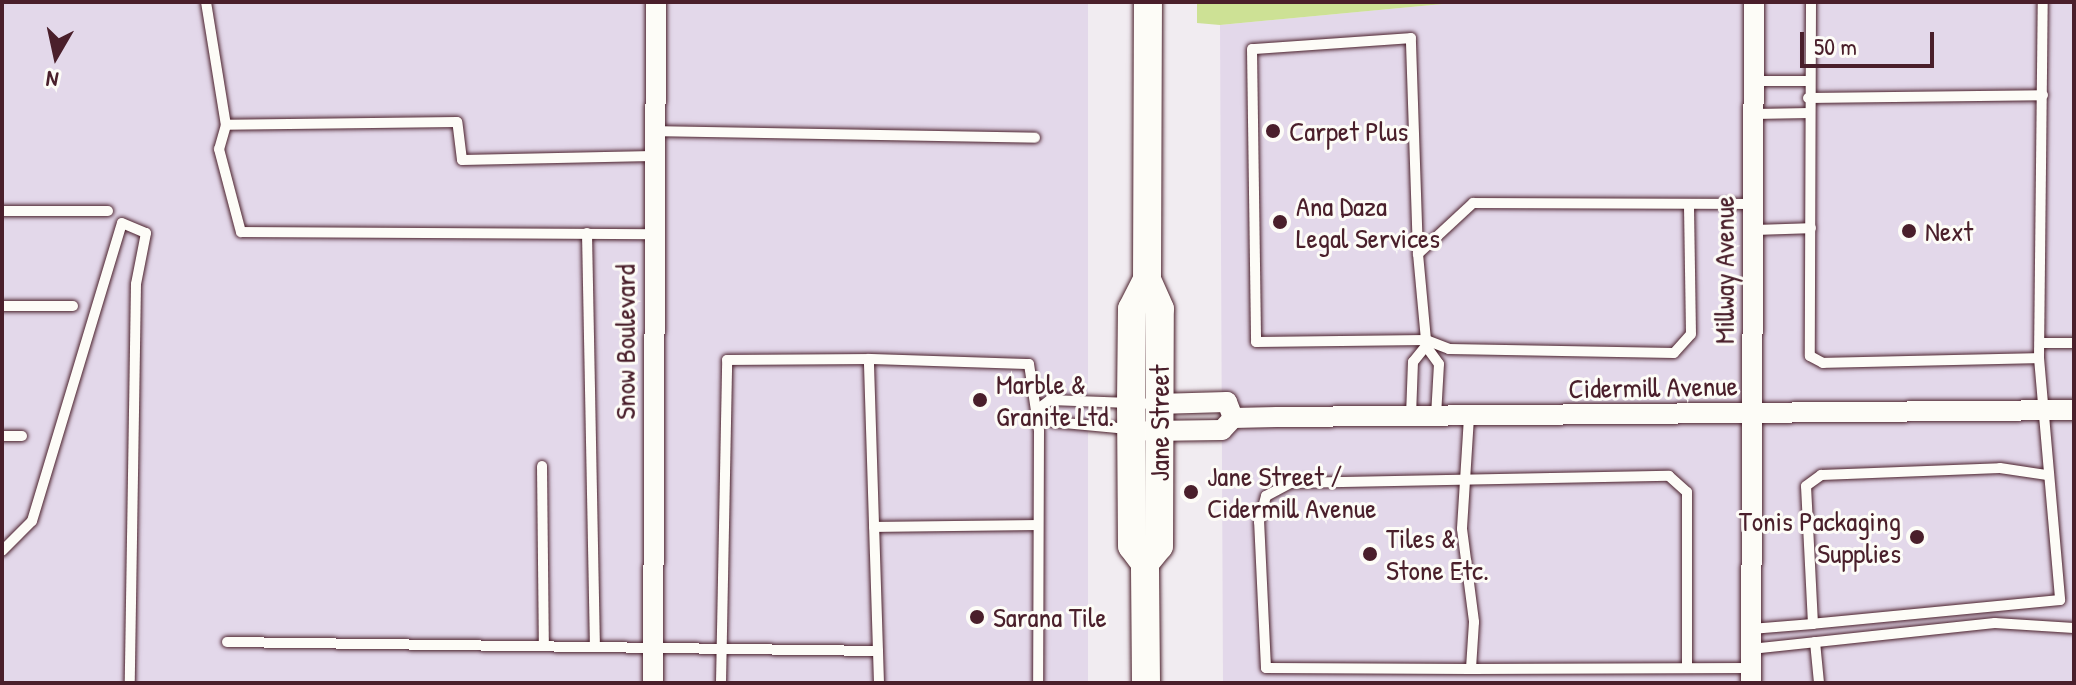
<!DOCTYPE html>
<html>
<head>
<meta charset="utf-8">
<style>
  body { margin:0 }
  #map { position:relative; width:2076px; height:685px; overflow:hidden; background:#f1ecf1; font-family:"Patrick Hand",sans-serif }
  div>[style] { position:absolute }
  .built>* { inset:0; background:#e3d8ea; transform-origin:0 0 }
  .green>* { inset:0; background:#cde195 }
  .roads { filter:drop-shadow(0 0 2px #4a1f2b) drop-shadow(0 0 2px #4a1f2b) }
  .lane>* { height:10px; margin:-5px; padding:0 5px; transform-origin:5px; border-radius:5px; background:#fdfcf7 }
  .street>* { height:20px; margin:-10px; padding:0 10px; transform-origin:10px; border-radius:10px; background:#fdfcf7 }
  .secondary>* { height:28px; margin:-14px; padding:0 14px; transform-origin:14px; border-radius:14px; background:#fdfcf7 }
  .dots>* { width:22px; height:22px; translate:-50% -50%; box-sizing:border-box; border:4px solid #fdfcf7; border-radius:50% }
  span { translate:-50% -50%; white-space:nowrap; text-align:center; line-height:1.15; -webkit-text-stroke:6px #fdfcf7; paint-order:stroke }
  .poi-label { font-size:28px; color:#4a1f2b }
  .left { translate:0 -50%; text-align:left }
  .right { translate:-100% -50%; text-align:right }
  .street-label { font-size:28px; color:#4a1f2b }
  .frame { position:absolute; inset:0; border:4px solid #4a1f2b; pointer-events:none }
  .north { position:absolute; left:16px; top:16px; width:80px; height:80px; -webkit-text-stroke:6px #fdfcf7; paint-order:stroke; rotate:189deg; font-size:22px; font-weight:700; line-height:32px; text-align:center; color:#4a1f2b }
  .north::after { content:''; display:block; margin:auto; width:28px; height:36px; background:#4a1f2b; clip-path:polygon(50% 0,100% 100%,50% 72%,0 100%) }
  .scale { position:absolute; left:1800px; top:32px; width:134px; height:36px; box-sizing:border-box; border:4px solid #4a1f2b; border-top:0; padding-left:10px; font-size:24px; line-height:28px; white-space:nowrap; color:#4a1f2b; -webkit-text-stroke:6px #fdfcf7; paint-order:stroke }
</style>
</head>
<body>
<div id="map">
  <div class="built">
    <i style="left:2px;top:2px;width:1086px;height:681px"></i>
    <i style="clip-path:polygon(1464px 2px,2074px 2px,2074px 683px,1223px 683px,1220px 25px)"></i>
  </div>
  <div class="green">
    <i style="clip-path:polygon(1197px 2px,1464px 2px,1220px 25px,1197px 23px)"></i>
  </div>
  <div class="roads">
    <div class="lane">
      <i style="left:206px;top:2px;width:125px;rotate:80.8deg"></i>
      <i style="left:1811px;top:2px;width:354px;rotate:90.2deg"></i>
      <i style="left:1810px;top:356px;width:15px;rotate:28deg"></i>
      <i style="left:1823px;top:363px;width:216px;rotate:-1.3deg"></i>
      <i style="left:2039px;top:358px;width:243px;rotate:85deg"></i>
      <i style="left:2060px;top:600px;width:248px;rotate:174.5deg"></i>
      <i style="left:1754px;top:81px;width:54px"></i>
      <i style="left:1808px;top:98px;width:235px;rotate:-0.7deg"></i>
      <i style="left:1754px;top:114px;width:56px;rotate:-1deg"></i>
      <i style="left:653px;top:131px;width:382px;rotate:1deg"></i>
      <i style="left:653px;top:156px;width:191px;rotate:178.8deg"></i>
      <i style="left:462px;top:160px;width:38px;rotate:-97deg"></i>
      <i style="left:457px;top:122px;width:231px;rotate:179.3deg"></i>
      <i style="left:226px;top:125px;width:25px;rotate:106deg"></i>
      <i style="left:219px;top:149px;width:86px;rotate:75.2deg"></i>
      <i style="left:241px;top:232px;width:412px;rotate:0.3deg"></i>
      <i style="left:2px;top:211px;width:106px"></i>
      <i style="left:1752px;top:230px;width:59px;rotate:-1.9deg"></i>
      <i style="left:587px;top:233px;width:413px;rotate:88.9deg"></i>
      <i style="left:1418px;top:254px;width:75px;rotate:-42.8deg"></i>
      <i style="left:1473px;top:203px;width:279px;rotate:0.2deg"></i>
      <i style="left:2px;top:306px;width:71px"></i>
      <i style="left:2040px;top:343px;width:34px"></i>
      <i style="left:2039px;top:358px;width:356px;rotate:-89.4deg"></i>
      <i style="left:1411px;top:416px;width:54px;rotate:-87.9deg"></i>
      <i style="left:1413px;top:362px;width:21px;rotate:-51deg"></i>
      <i style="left:1436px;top:416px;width:52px;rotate:-86.7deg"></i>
      <i style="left:1439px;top:364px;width:22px;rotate:-126deg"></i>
      <i style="left:1426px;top:346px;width:6px;rotate:-90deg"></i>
      <i style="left:1426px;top:340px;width:86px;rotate:-95.3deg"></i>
      <i style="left:1418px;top:254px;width:216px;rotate:-91.9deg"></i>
      <i style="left:1411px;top:38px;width:159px;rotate:176deg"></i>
      <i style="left:1252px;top:49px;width:293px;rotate:89.2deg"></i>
      <i style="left:1256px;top:342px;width:170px;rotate:-0.7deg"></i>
      <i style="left:1426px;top:340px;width:25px;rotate:21deg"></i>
      <i style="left:1449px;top:349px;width:225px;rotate:1deg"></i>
      <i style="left:1674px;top:353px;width:25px;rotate:-48deg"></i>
      <i style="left:1691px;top:334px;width:130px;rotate:-90.9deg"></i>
      <i style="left:1469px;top:417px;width:112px;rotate:93.6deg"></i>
      <i style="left:1462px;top:529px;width:94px;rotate:82.6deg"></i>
      <i style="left:1474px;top:622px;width:47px;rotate:93.7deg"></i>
      <i style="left:1471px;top:669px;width:280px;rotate:-0.2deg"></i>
      <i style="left:1128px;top:429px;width:75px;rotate:-174.7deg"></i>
      <i style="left:1053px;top:422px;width:20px;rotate:-139deg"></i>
      <i style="left:1038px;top:409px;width:15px;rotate:-37deg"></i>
      <i style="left:1050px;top:400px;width:107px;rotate:2.1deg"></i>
      <i style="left:2px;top:436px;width:20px"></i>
      <i style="left:542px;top:466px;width:179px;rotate:89.4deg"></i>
      <i style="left:874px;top:527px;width:160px;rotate:-0.7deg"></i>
      <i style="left:2px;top:551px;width:42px;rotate:-45deg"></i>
      <i style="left:32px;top:521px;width:311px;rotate:-73.2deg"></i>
      <i style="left:122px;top:223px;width:26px;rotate:23deg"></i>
      <i style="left:146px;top:233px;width:52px;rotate:101.1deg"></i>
      <i style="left:136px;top:284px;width:399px;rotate:90.9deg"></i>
      <i style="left:1751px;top:629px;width:62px;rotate:-4.6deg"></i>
      <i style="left:1813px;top:624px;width:138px;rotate:-92.9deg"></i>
      <i style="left:1806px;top:486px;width:19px;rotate:-36deg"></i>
      <i style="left:1821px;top:475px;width:179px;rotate:-2.2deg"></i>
      <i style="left:2000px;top:468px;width:48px;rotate:8.5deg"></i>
      <i style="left:227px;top:642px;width:651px;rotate:0.79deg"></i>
      <i style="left:1815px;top:642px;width:41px;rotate:84.4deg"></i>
      <i style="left:1751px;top:649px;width:245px;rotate:-6.1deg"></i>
      <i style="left:1995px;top:623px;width:79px;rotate:3.6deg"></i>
      <i style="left:1471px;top:669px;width:205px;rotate:-179.7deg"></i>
      <i style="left:1266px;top:668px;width:146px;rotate:-92.7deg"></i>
      <i style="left:1259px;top:522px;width:27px;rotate:-75deg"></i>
      <i style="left:1266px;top:496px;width:27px;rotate:-28deg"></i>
      <i style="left:1290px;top:483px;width:379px;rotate:-1.1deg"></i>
      <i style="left:1669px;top:476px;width:24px;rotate:42deg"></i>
      <i style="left:1687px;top:492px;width:176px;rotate:90deg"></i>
      <i style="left:721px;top:683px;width:323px;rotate:-88.9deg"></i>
      <i style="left:727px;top:360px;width:142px;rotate:-0.4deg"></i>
      <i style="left:879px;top:683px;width:324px;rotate:-91.8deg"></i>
      <i style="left:869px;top:359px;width:160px;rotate:1.8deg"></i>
      <i style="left:1029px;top:364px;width:68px;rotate:81.5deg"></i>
      <i style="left:1039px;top:431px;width:252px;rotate:90.2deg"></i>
    </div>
    <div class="street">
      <i style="left:1157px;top:404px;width:70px;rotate:-1.6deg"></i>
      <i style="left:1227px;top:402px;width:17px;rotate:69deg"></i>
      <i style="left:1148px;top:431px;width:74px;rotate:-0.8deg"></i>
      <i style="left:1222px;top:430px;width:16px;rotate:-47deg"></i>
      <i style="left:1233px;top:418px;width:44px;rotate:-1.3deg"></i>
      <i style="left:1277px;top:417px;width:797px;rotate:-0.5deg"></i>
      <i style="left:653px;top:683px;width:681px;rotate:-89.75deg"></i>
      <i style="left:1751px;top:683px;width:681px;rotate:-89.75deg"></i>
    </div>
    <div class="secondary">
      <i style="left:1145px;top:563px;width:21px;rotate:-127deg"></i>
      <i style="left:1132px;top:546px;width:143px;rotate:-90.4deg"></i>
      <i style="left:1131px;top:403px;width:94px;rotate:-89.4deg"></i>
      <i style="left:1132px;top:309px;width:33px;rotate:-63deg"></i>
      <i style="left:1146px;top:683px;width:120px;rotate:-90.5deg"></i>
      <i style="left:1145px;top:563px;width:22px;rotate:-51deg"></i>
      <i style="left:1159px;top:546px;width:237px;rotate:-89.8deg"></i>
      <i style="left:1160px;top:309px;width:32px;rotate:-114deg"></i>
      <i style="left:1147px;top:280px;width:278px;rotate:-89.8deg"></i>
    </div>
  </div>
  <div class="dots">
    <i style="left:1273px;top:131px;background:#4a1f2b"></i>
    <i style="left:1280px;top:222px;background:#4a1f2b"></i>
    <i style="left:1909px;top:231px;background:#4a1f2b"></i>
    <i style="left:980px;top:400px;background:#4a1f2b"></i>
    <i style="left:1191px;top:492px;background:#4a1f2b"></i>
    <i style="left:1917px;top:537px;background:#4a1f2b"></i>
    <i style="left:1370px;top:554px;background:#4a1f2b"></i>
    <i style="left:977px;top:617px;background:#4a1f2b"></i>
  </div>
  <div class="poi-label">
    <span class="left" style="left:1289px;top:131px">Carpet Plus</span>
    <span class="left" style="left:1296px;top:222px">Ana Daza<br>Legal Services</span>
    <span class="left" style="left:1925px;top:231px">Next</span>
    <span class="left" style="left:996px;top:400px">Marble &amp;<br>Granite Ltd.</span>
    <span class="left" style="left:1207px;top:492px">Jane Street /<br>Cidermill Avenue</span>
    <span class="right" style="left:1901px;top:537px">Tonis Packaging<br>Supplies</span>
    <span class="left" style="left:1386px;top:554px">Tiles &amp;<br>Stone Etc.</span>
    <span class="left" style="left:993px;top:617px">Sarana Tile</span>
  </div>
  <div class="street-label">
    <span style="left:1724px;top:270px;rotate:-90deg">Millway Avenue</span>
    <span style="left:625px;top:342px;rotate:-90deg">Snow Boulevard</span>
    <span style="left:1653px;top:387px;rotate:-1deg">Cidermill Avenue</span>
    <span style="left:1159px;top:423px;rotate:-90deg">Jane Street</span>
  </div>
  <div class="frame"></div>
  <div class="north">N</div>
  <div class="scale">50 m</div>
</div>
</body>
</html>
